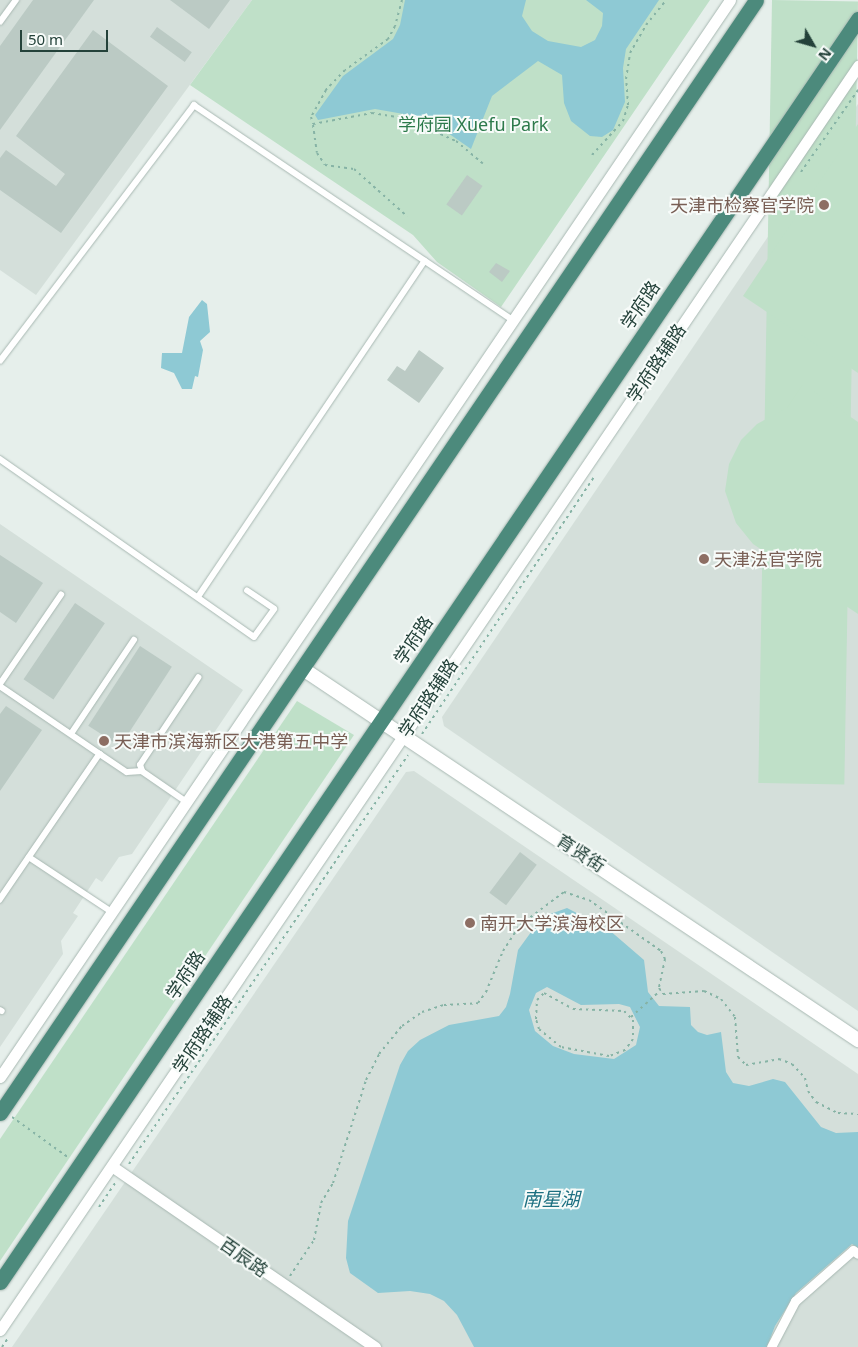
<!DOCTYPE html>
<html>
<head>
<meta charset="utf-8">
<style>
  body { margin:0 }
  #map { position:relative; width:858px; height:1347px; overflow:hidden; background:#e6efeb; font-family:"Noto Sans","Noto Sans SC",sans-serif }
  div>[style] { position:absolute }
  .built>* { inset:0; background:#d4dfda }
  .green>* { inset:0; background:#bfe0c8; transform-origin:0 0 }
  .water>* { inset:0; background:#8ec9d4 }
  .building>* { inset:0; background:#bbcac4; transform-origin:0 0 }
  .path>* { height:2px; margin-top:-1px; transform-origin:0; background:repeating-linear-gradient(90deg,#86b3a5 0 2.5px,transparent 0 6.5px) }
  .roads { filter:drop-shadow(0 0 1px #a8b8b2) drop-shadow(0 0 1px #a8b8b2) }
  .service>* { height:5.5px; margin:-2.75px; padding:0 2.75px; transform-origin:2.75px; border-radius:2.75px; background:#fff }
  .pedestrian>* { height:9px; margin:-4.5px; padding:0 4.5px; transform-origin:4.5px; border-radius:4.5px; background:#fff }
  .minor>* { height:11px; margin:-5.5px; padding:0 5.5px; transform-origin:5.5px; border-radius:5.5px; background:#fff }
  .tertiary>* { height:14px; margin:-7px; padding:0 7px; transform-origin:7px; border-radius:7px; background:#fff }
  .trunk>* { height:15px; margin:-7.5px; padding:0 7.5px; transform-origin:7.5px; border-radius:7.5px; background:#4c8a7c }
  .dots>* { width:14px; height:14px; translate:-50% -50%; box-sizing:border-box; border:2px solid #f7fbf9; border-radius:50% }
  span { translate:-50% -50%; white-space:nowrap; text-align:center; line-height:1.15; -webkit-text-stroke:4px #f7fbf9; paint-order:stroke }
  .park-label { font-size:18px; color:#2d7a4b }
  .education-label { font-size:18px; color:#785e54 }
  .right { translate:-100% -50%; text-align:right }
  .left { translate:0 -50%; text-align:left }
  .street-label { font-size:18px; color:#24423a }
  .water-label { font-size:19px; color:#1c6f80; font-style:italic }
  .north { position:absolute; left:788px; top:20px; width:50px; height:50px; -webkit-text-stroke:4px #f7fbf9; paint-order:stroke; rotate:128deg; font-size:14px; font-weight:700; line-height:20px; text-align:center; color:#24423a }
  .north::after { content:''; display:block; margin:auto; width:18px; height:22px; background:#24423a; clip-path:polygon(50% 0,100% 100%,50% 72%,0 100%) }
  .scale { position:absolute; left:20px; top:30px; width:88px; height:22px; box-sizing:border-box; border:2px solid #24423a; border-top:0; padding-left:6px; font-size:15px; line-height:18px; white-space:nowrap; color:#24423a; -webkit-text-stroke:4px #f7fbf9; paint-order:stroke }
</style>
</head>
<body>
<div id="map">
  <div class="built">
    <i style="clip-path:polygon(0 0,252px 0,36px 295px,0 270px)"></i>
    <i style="clip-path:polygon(858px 104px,858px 1011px,444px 726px,442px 717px)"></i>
    <i style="clip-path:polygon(0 524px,243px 690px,132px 854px,119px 857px,102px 882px,96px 878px,73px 913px,78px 916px,61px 941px,63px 954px,0 1047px)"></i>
    <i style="clip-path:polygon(414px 771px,858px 1074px,858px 1347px,12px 1347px,406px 772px)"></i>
  </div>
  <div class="green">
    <i style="clip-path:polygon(252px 0,710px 0,501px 307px,437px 262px,413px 235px,190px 85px)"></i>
    <i style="left:772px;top:0;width:86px;height:783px;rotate:1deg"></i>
    <i style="clip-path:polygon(858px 124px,858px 373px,743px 296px)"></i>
    <i style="clip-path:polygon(803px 384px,858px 422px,858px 614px,753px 544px,736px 523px,725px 491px,729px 464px,741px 440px,757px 424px,787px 408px)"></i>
    <i style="clip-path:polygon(297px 701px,354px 735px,0 1261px,0 1139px)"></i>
  </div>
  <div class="water">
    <i style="clip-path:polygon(405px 0,526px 0,522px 16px,532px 31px,548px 41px,581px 47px,595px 40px,602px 26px,603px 13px,586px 0,659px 0,626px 49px,623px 68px,625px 102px,613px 130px,602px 137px,590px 136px,571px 121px,564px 103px,562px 75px,538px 61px,492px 96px,471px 149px,445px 131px,415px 116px,375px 109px,318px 120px,315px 115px,343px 76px,393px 39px,400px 25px)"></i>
    <i style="clip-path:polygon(202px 300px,207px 304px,210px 332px,200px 341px,203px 350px,198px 377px,195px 376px,192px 389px,182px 389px,174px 373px,161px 368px,162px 353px,182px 353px,189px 317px)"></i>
    <i style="clip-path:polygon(evenodd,567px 908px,608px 929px,644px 960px,648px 992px,659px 1006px,690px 1007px,691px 1025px,698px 1032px,707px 1035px,721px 1032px,726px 1072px,733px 1083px,749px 1086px,773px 1079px,785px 1082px,821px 1127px,836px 1133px,858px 1132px,858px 1248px,852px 1244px,796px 1293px,775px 1326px,767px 1347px,474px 1347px,457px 1315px,444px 1301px,430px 1294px,410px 1291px,378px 1293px,350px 1273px,346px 1258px,348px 1221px,400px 1065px,408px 1051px,420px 1040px,449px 1025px,499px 1016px,506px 1007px,510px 994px,518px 950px,542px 917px,567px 908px,547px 987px,581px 1005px,619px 1004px,630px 1007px,640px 1027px,636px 1045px,614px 1059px,574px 1054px,553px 1046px,535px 1031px,529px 1010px,536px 993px,547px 987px)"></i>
  </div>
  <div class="building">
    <i style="clip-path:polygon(33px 0,94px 0,0 130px,0 46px)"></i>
    <i style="clip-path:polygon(170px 0,230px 0,209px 29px)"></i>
    <i style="left:157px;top:27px;width:43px;height:12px;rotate:36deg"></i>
    <i style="clip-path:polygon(93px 30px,168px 86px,61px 233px,0 190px,0 158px,6px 150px,56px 186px,65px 174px,16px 136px)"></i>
    <i style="left:467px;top:175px;width:19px;height:36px;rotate:35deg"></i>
    <i style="clip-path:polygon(496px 263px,510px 271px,502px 282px,489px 272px)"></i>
    <i style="clip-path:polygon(419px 350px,444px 368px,419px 403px,387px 380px,397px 366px,405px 371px)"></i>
    <i style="clip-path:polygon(0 555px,43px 583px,16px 623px,0 612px)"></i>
    <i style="left:75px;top:603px;width:36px;height:92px;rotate:34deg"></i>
    <i style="left:140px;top:646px;width:38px;height:95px;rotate:33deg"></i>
    <i style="clip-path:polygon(6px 706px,42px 730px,0 791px,0 714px)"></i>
    <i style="left:520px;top:852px;width:21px;height:51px;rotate:37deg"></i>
  </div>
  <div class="path">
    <i style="left:402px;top:0;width:27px;rotate:105deg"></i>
    <i style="left:395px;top:26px;width:15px;rotate:118deg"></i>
    <i style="left:388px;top:39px;width:53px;rotate:144.2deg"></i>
    <i style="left:345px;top:70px;width:28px;rotate:134deg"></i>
    <i style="left:326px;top:90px;width:31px;rotate:119deg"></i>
    <i style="left:311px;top:117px;width:7px;rotate:74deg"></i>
    <i style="left:313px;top:124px;width:60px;rotate:-10.6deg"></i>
    <i style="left:372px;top:113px;width:33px;rotate:9deg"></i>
    <i style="left:405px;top:118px;width:56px;rotate:24.3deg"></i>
    <i style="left:456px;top:141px;width:35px;rotate:40deg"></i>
    <i style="left:313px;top:125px;width:28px;rotate:82deg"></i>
    <i style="left:317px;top:153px;width:14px;rotate:56deg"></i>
    <i style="left:325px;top:165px;width:29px;rotate:8deg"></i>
    <i style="left:354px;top:169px;width:71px;rotate:41.6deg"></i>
    <i style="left:592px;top:155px;width:46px;rotate:-47.6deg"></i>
    <i style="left:623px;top:121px;width:17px;rotate:-73deg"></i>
    <i style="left:628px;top:105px;width:26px;rotate:-94deg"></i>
    <i style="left:626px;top:79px;width:26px;rotate:-81deg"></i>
    <i style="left:630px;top:53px;width:32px;rotate:-60deg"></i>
    <i style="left:646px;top:25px;width:32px;rotate:-51deg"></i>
    <i style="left:801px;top:172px;width:100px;rotate:-55.2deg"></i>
    <i style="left:422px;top:734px;width:311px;rotate:-56.2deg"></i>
    <i style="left:544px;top:993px;width:33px;rotate:29deg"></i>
    <i style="left:573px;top:1009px;width:51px;rotate:2.2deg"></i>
    <i style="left:624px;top:1011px;width:13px;rotate:45deg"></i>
    <i style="left:633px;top:1020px;width:19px;rotate:90deg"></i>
    <i style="left:633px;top:1039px;width:14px;rotate:126deg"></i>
    <i style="left:625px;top:1050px;width:17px;rotate:159deg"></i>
    <i style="left:609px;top:1056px;width:49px;rotate:-169.4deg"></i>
    <i style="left:561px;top:1047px;width:28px;rotate:-141deg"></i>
    <i style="left:539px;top:1029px;width:10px;rotate:-107deg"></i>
    <i style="left:536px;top:1019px;width:19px;rotate:-87deg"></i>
    <i style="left:537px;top:1000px;width:10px;rotate:-45deg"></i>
    <i style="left:631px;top:1017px;width:40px;rotate:-42deg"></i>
    <i style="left:12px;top:1117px;width:70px;rotate:35.7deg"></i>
    <i style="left:129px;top:1164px;width:495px;rotate:-55.7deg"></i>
    <i style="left:99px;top:1207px;width:30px;rotate:-56deg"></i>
    <i style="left:290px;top:1276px;width:43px;rotate:-56.3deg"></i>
    <i style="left:314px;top:1240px;width:38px;rotate:-79deg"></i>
    <i style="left:321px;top:1203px;width:23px;rotate:-59deg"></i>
    <i style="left:333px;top:1183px;width:108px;rotate:-72.2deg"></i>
    <i style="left:366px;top:1080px;width:29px;rotate:-63deg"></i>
    <i style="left:379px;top:1054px;width:36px;rotate:-51deg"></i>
    <i style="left:402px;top:1026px;width:24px;rotate:-35deg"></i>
    <i style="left:422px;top:1012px;width:23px;rotate:-18deg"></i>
    <i style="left:444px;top:1005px;width:34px;rotate:-3deg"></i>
    <i style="left:478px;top:1003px;width:14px;rotate:-54deg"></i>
    <i style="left:486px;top:992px;width:44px;rotate:-67.5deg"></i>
    <i style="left:503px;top:951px;width:31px;rotate:-57deg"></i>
    <i style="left:520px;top:925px;width:55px;rotate:-36.9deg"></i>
    <i style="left:564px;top:892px;width:26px;rotate:18deg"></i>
    <i style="left:589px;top:900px;width:88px;rotate:35.3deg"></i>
    <i style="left:661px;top:951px;width:9px;rotate:63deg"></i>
    <i style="left:665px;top:959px;width:30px;rotate:102deg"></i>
    <i style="left:659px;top:988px;width:7px;rotate:56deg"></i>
    <i style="left:663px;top:994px;width:41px;rotate:-4.2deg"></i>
    <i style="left:704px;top:991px;width:19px;rotate:25deg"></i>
    <i style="left:721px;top:999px;width:23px;rotate:52deg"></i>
    <i style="left:735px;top:1017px;width:40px;rotate:85.7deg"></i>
    <i style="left:738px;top:1057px;width:11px;rotate:45deg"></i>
    <i style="left:746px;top:1065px;width:34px;rotate:-10deg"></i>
    <i style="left:779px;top:1059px;width:14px;rotate:21deg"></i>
    <i style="left:792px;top:1064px;width:19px;rotate:47deg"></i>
    <i style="left:805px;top:1078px;width:13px;rotate:77deg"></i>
    <i style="left:808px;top:1091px;width:14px;rotate:54deg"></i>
    <i style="left:816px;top:1102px;width:25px;rotate:27deg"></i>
    <i style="left:838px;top:1113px;width:20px;rotate:3deg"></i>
    <i style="left:2px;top:1347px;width:11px;rotate:-56deg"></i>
  </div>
  <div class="roads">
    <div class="service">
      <i style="left:0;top:22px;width:27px;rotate:-54deg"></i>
      <i style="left:0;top:361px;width:321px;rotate:-52.8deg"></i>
      <i style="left:194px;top:105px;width:385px;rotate:34deg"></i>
      <i style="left:0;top:459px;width:310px;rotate:35deg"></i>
      <i style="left:254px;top:637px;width:34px;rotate:-54deg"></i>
      <i style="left:274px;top:609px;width:32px;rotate:-146deg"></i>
      <i style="left:198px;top:597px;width:405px;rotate:-56deg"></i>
      <i style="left:0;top:684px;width:108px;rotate:-55.6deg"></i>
      <i style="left:0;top:686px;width:121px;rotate:34.2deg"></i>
      <i style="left:100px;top:754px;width:177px;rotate:124.4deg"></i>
      <i style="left:71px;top:734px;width:113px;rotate:-56.2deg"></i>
      <i style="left:100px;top:754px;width:32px;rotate:34deg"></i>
      <i style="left:127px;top:772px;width:15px;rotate:-4deg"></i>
      <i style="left:142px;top:771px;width:55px;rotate:34.6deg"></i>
      <i style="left:142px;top:771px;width:6px;rotate:-108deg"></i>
      <i style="left:140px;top:765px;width:105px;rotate:-56.3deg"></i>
      <i style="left:29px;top:857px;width:100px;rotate:33.5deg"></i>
      <i style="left:0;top:1010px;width:2px;rotate:27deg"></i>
    </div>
    <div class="pedestrian">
      <i style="left:771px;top:1347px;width:52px;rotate:-62.4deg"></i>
      <i style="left:795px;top:1301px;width:77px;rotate:-41.3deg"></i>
      <i style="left:853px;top:1250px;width:6px;rotate:39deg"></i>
    </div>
    <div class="minor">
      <i style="left:0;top:1077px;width:1301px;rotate:-55.87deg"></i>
      <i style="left:113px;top:1167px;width:318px;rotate:34.5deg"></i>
      <i style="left:0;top:1330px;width:1528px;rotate:-55.83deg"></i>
    </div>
    <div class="tertiary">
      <i style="left:303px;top:669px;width:668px;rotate:33.76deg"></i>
    </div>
    <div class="trunk">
      <i style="left:0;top:1113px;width:1345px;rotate:-55.81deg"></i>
      <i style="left:0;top:1282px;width:1527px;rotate:-55.81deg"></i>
    </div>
  </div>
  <div class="dots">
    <i style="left:824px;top:205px;background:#8d6e63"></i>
    <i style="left:704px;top:559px;background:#8d6e63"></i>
    <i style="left:104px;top:741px;background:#8d6e63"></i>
    <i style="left:470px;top:923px;background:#8d6e63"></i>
  </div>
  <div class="park-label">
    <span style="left:473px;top:124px">学府园 Xuefu Park</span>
  </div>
  <div class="education-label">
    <span class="right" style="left:814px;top:205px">天津市检察官学院</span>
    <span class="left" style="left:714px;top:559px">天津法官学院</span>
    <span class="left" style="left:114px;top:741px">天津市滨海新区大港第五中学</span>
    <span class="left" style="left:480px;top:923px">南开大学滨海校区</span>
  </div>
  <div class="street-label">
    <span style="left:640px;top:305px;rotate:-56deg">学府路</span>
    <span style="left:656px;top:363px;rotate:-56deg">学府路辅路</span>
    <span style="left:413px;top:640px;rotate:-56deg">学府路</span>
    <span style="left:428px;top:698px;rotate:-56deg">学府路辅路</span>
    <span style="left:581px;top:853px;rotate:33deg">育贤街</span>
    <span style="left:185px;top:975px;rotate:-56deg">学府路</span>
    <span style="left:202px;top:1034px;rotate:-56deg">学府路辅路</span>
    <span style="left:244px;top:1257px;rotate:35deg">百辰路</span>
  </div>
  <div class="water-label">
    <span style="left:551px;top:1200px">南星湖</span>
  </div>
  <div class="north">N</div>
  <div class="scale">50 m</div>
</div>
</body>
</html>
